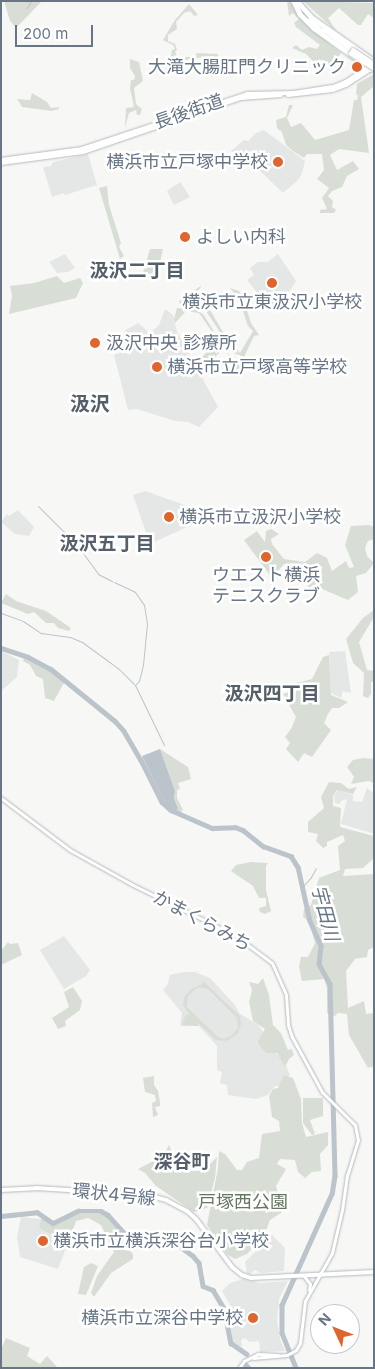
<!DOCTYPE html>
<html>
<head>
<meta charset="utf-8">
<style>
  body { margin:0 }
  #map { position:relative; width:375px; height:1369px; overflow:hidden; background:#f7f7f5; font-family:Inter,"Noto Sans JP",sans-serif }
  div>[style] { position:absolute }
  .built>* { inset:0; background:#e5e6e6 }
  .green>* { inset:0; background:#d8ded6 }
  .water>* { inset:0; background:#bbc4ca }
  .stream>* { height:1px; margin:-0.5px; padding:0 0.5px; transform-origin:0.5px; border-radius:0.5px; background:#bbc4ca }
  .river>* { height:4.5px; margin:-2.25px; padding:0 2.25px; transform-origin:2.25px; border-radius:2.25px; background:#bbc4ca }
  .roads { filter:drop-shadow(0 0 1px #b5babf) drop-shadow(0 0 1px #b5babf) }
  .secondary>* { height:3px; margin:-1.5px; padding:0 1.5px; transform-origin:1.5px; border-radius:1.5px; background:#fff }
  .primary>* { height:4px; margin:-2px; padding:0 2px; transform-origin:2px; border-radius:2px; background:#fff }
  .highway>* { height:4.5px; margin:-2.25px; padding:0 2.25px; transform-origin:2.25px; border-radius:2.25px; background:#fff }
  .bridges { filter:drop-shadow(0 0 1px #b6b9bc) drop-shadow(0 0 1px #b6b9bc) }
  .highway-bridge>* { height:4.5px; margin:-2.25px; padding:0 2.25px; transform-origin:2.25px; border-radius:2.25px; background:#fff }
  .dots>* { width:14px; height:14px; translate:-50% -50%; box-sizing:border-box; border:2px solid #fff; border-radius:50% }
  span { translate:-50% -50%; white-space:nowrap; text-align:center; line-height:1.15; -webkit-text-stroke:5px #fff; paint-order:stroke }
  .poi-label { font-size:18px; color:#677585 }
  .right { translate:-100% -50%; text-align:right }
  .left { translate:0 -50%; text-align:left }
  .street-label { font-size:18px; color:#677585 }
  .park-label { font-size:18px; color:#657762 }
  .neighbourhood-label { font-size:19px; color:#555f6a; font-weight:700 }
  .water-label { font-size:19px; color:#637681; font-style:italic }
  .quarter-label { font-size:20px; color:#555f6a; font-weight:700 }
  .frame { position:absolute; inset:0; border:2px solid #677585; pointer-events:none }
  .north { position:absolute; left:310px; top:1304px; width:50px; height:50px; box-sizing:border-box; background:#fff; border:1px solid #c2c8ce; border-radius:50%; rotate:313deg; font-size:14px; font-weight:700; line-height:20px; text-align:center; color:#677585 }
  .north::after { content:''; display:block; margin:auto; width:18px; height:22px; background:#de652e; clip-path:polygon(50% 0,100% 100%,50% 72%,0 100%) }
  .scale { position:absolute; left:15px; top:25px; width:78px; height:22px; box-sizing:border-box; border:2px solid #677585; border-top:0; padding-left:6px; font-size:15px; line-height:18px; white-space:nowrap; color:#677585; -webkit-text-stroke:4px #fff; paint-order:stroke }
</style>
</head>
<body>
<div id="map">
  <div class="built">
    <i style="clip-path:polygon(264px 130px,305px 161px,302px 174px,297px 181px,283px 193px,250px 161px,246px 165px,231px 151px,244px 140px,248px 141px,256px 133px)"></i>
    <i style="clip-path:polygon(88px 154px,97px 185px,65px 195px,64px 193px,52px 197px,43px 167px,51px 166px,53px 162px)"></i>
    <i style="clip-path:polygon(180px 182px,190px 197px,174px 205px,167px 191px)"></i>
    <i style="clip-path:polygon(65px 254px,75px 268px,68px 272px,57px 273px,49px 262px)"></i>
    <i style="clip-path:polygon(278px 254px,296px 281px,286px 297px,271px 310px,247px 280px,254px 275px,250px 268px,258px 262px,268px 262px)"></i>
    <i style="clip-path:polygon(165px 309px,173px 315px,177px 332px,218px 407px,199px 427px,188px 422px,175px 421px,137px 409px,128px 410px,114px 355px,139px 346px,135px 338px,123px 344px,121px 339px,127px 336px,124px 331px,138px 323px,150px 333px,159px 325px)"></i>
    <i style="clip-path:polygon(145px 491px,193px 508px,196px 512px,198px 522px,150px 544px,133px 495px)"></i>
    <i style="clip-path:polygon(18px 510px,34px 527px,29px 536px,15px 534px,1px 522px,7px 514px,9px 516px)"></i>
    <i style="clip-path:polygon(1px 651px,19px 660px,17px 677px,1px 691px)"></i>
    <i style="clip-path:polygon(345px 651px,351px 693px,343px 691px,341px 698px,331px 693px,329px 652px)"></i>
    <i style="clip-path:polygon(367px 788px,374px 793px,374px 833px,371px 833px,341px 824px,347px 799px,341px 801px,340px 804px,335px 803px,334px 796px,338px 790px,353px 795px,353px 801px,362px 802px)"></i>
    <i style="clip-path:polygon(64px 936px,90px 970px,86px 976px,64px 989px,40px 950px)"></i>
    <i style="clip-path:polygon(183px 972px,195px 972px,210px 978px,235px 1005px,239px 1013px,258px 1025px,264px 1033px,256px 1042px,259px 1045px,263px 1043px,284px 1060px,290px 1075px,286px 1078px,287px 1087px,275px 1086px,268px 1095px,256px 1099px,228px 1095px,227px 1085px,220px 1083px,222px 1072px,217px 1070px,217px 1046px,199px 1026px,180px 1026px,182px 1013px,163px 990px,168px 984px,170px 975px)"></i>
    <i style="clip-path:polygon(21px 1217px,41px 1219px,39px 1228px,56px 1237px,71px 1235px,58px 1269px,20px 1257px,17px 1237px)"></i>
    <i style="clip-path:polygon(272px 1235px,285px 1248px,284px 1271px,261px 1273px,255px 1270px,250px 1274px,247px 1273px,245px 1262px)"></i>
    <i style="clip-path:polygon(243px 1279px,260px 1283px,288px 1281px,279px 1299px,277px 1320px,280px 1339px,285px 1351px,260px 1352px,259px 1341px,249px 1342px,245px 1338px,241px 1340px,242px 1346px,236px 1347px,233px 1345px,226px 1311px,232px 1308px,222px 1291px,230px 1283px)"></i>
  </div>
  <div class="green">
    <i style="clip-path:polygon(4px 1px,42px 1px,16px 28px,10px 21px)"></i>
    <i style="clip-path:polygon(287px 1px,290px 1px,298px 16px,316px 33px,341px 53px,337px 60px,328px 66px,316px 64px,306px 54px,292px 48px,296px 45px,302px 50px,309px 47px,317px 49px,320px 45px,296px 27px,294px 23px,299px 19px,293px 13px,289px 16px)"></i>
    <i style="clip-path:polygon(303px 1px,374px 3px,374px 18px,368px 14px,361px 25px,358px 25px,339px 8px,328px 18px,337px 32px)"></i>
    <i style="clip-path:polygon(189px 4px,198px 15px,194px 16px,190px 11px,184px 13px,176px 22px,177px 29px,168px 35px,168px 41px,175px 44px,177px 50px,175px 52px,178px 58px,195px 56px,197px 53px,218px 54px,218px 60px,223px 64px,213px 78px,207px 73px,218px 66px,213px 56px,189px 59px,179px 63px,171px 56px,172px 50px,175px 49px,173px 45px,163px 40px,175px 20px)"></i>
    <i style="clip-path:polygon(130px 59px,139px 62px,143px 81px,134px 88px,136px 104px,142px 109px,140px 115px,137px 115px,136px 110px,129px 113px,125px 128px,126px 108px,134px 107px,130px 88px,131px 80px,134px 80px,135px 76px,130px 68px)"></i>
    <i style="clip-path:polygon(374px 74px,374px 86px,361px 97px,369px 153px,339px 149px,330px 155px,337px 170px,353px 161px,359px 169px,347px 176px,342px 187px,332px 191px,328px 196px,333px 201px,332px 207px,336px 210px,334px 213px,320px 213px,320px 210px,327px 209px,322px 198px,329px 188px,317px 179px,324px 170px,322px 154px,307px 154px,304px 158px,293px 151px,286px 145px,282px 132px,277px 128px,276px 120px,286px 117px,289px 105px,293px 105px,287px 118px,291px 127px,301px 123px,315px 140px,349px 130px,354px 100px,357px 100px,358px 96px,356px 94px,357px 84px)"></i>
    <i style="clip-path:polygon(32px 93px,47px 102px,51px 108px,59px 107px,59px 109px,52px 111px,22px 107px,17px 99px,30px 100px)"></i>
    <i style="clip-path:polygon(107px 186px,109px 205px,121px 243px,119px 247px,124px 256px,120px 259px,99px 188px)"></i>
    <i style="clip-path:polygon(150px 249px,163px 249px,158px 272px,154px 271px,150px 275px,143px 273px)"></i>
    <i style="clip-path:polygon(57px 276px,64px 283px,80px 278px,83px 283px,76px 298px,9px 314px,12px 296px,10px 286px,34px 283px)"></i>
    <i style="clip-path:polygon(202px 285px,193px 299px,210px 310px,226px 337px,240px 353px,253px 331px,248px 326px,238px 297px,230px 288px,239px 291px,243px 298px,251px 323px,259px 335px,254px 336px,244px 357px,234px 353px,204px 308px,180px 304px,179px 301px)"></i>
    <i style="clip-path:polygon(177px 308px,195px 309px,203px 314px,229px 355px,241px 367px,235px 371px,233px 362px,199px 313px,186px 311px,175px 323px,174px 319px)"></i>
    <i style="clip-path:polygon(217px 342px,222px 350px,203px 369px,198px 361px)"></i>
    <i style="clip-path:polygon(369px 525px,374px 527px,374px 539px,368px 541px,365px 548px,367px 556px,374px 563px,366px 573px,356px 576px,358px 592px,348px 600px,315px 586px,309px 588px,301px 574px,296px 571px,293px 572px,284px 564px,272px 578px,244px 540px,257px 531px,265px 542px,266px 531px,271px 529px,279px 534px,271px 539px,272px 544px,284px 559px,305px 562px,317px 553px,327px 558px,332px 571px,346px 561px,349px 568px,354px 567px,345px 545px,351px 526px)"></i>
    <i style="clip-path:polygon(6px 594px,16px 601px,46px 611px,71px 628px,69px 631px,58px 628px,54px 623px,46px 623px,34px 612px,28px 614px,1px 603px)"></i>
    <i style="clip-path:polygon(374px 610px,374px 617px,359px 642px,367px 670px,374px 671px,374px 681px,371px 682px,371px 694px,368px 698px,363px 696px,364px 673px,353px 663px,346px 639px,363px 618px)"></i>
    <i style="clip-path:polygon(329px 655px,331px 695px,348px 702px,339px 708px,332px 708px,328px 714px,324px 723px,331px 730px,312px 757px,304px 753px,298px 762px,286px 749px,290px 743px,285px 737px,291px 729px,296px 717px,283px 694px,289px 692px,292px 684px,312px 679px,323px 657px)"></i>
    <i style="clip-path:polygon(24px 658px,32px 659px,65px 681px,54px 701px,45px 698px,43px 679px,36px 676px,30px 665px,23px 661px)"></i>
    <i style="clip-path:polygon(160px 749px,188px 767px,191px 779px,178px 783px,180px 789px,177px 790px,177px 798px,183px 810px,180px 813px,176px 811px,178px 807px,174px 798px,175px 791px)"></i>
    <i style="clip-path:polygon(364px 758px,374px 759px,374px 783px,368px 781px,351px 784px,354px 777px,347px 767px,353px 760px)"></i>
    <i style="clip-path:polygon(329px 782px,341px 783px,349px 789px,357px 787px,353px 794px,337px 790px,333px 796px,333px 806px,341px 808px,340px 827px,374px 836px,374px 858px,363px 868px,345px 869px,343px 876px,374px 874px,374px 947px,368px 950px,367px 957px,355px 959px,346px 971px,348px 1008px,364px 1001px,366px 1014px,374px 1013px,374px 1066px,368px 1068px,349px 1035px,347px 1014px,338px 1013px,335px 1016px,327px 1013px,327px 988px,324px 979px,302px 981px,299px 967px,301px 957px,308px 957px,315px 943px,309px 922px,303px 917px,304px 909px,311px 905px,319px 878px,340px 870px,338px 846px,345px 841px,343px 835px,327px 842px,327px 846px,323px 848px,316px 841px,318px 834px,308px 832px,308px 822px,324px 808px,321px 797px)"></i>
    <i style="clip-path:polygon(251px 862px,268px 863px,266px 866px,266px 890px,271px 911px,265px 914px,260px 912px,259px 908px,266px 906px,266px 898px,259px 898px,253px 886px,231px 871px,236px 865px)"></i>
    <i style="clip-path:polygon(8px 942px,10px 944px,18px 943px,22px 955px,1px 965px,1px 951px)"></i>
    <i style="clip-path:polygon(263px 978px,269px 995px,273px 1025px,281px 1033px,288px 1050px,292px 1049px,294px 1055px,289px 1059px,285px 1067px,277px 1053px,266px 1053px,257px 1042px,265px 1029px,253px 1021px,249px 1002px,252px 990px,249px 982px,258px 984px)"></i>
    <i style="clip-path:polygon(evenodd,203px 981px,240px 1016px,241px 1024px,238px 1033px,230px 1039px,225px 1041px,216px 1040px,198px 1023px,198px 1026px,182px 1025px,185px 1016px,189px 1014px,183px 1005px,184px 997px,191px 989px,202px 984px,203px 981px,198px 987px,208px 989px,237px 1018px,238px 1028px,231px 1036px,224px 1039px,218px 1037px,187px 1007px,188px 996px,198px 987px)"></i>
    <i style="clip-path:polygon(73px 987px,82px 1001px,80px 1010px,65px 1021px,66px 1026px,58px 1029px,52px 1018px,69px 1007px,64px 992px)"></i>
    <i style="clip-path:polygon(284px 1075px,293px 1078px,301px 1099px,302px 1123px,306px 1137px,328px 1132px,328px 1145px,320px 1154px,321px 1171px,312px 1172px,305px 1178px,298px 1172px,295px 1160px,280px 1159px,277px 1164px,286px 1169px,276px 1186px,280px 1199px,288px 1201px,281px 1213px,270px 1220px,264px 1236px,247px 1254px,235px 1259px,228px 1255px,207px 1225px,218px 1168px,219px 1151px,225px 1154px,237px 1170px,242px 1170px,247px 1162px,259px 1158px,262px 1134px,280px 1131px,279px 1121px,272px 1117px,269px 1096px,273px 1089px,278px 1088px)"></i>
    <i style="clip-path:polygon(154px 1076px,154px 1085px,158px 1091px,160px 1102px,160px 1106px,155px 1107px,158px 1115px,153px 1117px,152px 1103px,156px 1101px,155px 1095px,145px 1092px,143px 1078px)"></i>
    <i style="clip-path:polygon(303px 1098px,323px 1098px,323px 1116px,310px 1120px,315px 1134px,312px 1135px,303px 1123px)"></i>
    <i style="clip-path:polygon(169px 1145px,174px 1157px,172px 1159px,173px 1171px,203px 1171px,217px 1157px,215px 1178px,207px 1208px,194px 1212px,156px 1186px,145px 1173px,138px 1169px,163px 1156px)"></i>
    <i style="clip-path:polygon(78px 1211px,101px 1212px,108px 1216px,123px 1233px,123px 1243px,133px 1254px,133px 1259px,111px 1273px,94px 1297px,91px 1293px,97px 1276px,114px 1252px,101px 1225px,88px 1218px,76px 1221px,71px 1235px,56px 1237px,39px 1228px,41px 1219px,45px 1217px,53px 1223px)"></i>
    <i style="clip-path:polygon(91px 1263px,98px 1266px,86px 1295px,78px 1294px,84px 1267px)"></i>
    <i style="clip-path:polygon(6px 1338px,30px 1348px,27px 1356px,40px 1364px,47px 1356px,58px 1368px,1px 1368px,1px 1349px)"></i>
  </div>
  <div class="water">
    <i style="clip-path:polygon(160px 749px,175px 791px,174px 798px,178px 808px,176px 811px,167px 805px,163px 799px,142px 756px)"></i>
  </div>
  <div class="stream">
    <i style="left:27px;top:8px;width:8px;rotate:-60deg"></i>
    <i style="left:38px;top:506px;width:38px;rotate:45deg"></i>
    <i style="left:66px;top:534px;width:12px;rotate:42deg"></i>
    <i style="left:75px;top:542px;width:39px;rotate:54deg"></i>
    <i style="left:98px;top:574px;width:16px;rotate:27deg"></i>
    <i style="left:114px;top:582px;width:23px;rotate:25deg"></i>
    <i style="left:135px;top:592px;width:16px;rotate:55deg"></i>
    <i style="left:144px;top:605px;width:19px;rotate:81deg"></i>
    <i style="left:147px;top:624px;width:41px;rotate:95.6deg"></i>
    <i style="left:143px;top:665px;width:16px;rotate:104deg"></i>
    <i style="left:139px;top:681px;width:6px;rotate:135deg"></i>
    <i style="left:135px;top:685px;width:67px;rotate:64.2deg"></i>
    <i style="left:1px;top:613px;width:23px;rotate:20deg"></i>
    <i style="left:23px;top:621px;width:22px;rotate:34deg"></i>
    <i style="left:41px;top:633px;width:29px;rotate:8deg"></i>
    <i style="left:70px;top:637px;width:13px;rotate:23deg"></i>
    <i style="left:82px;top:642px;width:46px;rotate:36.1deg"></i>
    <i style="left:119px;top:669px;width:21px;rotate:45deg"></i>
    <i style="left:303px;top:886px;width:12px;rotate:-48deg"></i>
    <i style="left:311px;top:877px;width:10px;rotate:-61deg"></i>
  </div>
  <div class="river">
    <i style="left:1px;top:648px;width:28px;rotate:18deg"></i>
    <i style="left:28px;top:657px;width:26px;rotate:28deg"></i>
    <i style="left:51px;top:669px;width:82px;rotate:39.1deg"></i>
    <i style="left:115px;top:721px;width:13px;rotate:48deg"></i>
    <i style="left:124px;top:731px;width:34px;rotate:60deg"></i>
    <i style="left:141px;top:760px;width:47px;rotate:63.4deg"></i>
    <i style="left:162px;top:802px;width:12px;rotate:42deg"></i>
    <i style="left:171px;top:810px;width:45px;rotate:23.7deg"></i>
    <i style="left:212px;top:828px;width:23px;rotate:-2deg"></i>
    <i style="left:235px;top:827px;width:9px;rotate:21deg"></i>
    <i style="left:243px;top:830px;width:26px;rotate:39deg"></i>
    <i style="left:263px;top:846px;width:30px;rotate:20deg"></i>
    <i style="left:291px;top:856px;width:13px;rotate:58deg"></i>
    <i style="left:298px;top:867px;width:55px;rotate:77.5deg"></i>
    <i style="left:310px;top:921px;width:27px;rotate:66deg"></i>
    <i style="left:321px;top:946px;width:18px;rotate:96deg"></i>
    <i style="left:319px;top:964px;width:23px;rotate:61deg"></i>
    <i style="left:330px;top:984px;width:192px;rotate:88.5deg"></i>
    <i style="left:335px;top:1176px;width:18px;rotate:99deg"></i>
    <i style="left:332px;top:1194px;width:122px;rotate:114.2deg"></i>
    <i style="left:282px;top:1305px;width:28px;rotate:90deg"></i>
    <i style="left:282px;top:1333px;width:38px;rotate:68deg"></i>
    <i style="left:1px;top:1216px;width:36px;rotate:-6deg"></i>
    <i style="left:37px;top:1212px;width:19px;rotate:35deg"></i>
    <i style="left:53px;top:1223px;width:28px;rotate:-26deg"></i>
    <i style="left:78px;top:1211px;width:23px"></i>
    <i style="left:101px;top:1211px;width:8px;rotate:30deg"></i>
    <i style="left:108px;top:1215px;width:24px;rotate:48deg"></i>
    <i style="left:124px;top:1233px;width:9px;rotate:32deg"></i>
    <i style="left:132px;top:1238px;width:35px;rotate:-2deg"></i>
    <i style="left:167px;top:1237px;width:32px;rotate:36deg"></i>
    <i style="left:193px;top:1256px;width:9px;rotate:49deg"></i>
    <i style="left:199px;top:1263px;width:23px;rotate:80deg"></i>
    <i style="left:203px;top:1286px;width:11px;rotate:22deg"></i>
    <i style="left:213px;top:1290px;width:21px;rotate:59deg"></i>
    <i style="left:224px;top:1308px;width:36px;rotate:79deg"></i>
    <i style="left:231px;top:1343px;width:19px;rotate:35deg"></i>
    <i style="left:245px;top:1364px;width:6px;rotate:45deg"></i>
  </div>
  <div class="roads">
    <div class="secondary">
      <i style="left:1px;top:798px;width:86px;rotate:37deg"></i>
      <i style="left:70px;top:850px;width:72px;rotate:29.1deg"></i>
      <i style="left:133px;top:885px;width:115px;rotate:26.3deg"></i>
      <i style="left:236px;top:936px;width:45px;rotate:36.9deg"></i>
      <i style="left:272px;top:963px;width:35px;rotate:66deg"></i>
      <i style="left:286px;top:995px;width:30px;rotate:86deg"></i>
      <i style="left:288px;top:1025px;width:13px;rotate:72deg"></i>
      <i style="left:292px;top:1037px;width:63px;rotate:61.4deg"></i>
      <i style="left:322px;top:1092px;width:47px;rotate:45deg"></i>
      <i style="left:355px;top:1125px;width:15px;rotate:79deg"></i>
      <i style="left:358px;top:1140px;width:37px;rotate:107deg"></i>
      <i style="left:347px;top:1175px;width:35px;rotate:98deg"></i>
      <i style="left:342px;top:1210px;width:44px;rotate:103.1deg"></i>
      <i style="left:332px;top:1253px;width:55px;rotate:119.4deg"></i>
      <i style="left:305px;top:1301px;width:42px;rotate:96.8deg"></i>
      <i style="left:300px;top:1343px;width:8px;rotate:120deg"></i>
      <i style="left:296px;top:1350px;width:10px;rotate:151deg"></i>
      <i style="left:287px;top:1355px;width:34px;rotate:175deg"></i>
      <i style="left:304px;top:1276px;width:10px;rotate:53deg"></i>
      <i style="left:310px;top:1284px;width:6px;rotate:99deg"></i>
      <i style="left:239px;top:1368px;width:9px;rotate:-54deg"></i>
      <i style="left:244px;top:1361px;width:16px;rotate:-27deg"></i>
      <i style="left:258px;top:1354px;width:20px;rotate:3deg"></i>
    </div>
    <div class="primary">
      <i style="left:288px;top:95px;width:45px;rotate:-6.3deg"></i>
      <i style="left:333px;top:90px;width:14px;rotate:-21deg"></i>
      <i style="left:346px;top:85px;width:31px;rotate:-33deg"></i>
      <i style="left:1px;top:160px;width:82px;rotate:-7.7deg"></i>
      <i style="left:82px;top:149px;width:174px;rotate:-18.4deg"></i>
      <i style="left:247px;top:94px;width:47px;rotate:-1.2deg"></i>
      <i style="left:294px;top:93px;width:39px;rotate:-9deg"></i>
      <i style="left:333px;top:87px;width:14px;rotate:-21deg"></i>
      <i style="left:346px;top:82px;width:29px;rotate:-34deg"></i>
      <i style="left:1px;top:163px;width:83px;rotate:-7.6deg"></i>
      <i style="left:83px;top:152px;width:167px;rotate:-18.9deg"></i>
      <i style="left:241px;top:98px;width:40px;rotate:-4.3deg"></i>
      <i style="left:1px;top:1190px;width:35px;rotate:-3deg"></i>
      <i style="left:36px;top:1188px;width:48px;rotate:3.6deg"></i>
      <i style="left:84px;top:1191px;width:71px;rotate:4.8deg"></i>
      <i style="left:155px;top:1197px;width:11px;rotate:15deg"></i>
      <i style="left:166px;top:1200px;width:24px;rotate:28deg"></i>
      <i style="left:187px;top:1211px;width:12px;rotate:42deg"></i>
      <i style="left:196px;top:1219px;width:60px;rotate:53.1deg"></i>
      <i style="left:232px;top:1267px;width:13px;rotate:39deg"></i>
      <i style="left:242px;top:1275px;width:9px;rotate:18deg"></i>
      <i style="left:251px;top:1278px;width:123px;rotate:-2.8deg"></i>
    </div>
    <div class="highway">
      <i style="left:294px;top:1px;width:14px;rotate:65deg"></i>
      <i style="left:300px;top:14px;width:20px;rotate:45deg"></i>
      <i style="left:314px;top:28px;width:70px;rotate:35.7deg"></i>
      <i style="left:297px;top:1px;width:24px;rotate:48deg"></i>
      <i style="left:311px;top:17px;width:77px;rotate:34.9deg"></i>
      <i style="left:310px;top:20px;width:17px;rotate:45deg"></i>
      <i style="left:324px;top:29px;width:36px;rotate:36deg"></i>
    </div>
  </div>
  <div class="bridges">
    <div class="highway-bridge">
      <i style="left:353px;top:50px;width:25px;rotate:34deg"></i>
      <i style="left:351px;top:53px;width:27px;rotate:33deg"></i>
    </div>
  </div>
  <div class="dots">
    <i style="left:357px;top:67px;background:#de652e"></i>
    <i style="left:278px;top:162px;background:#de652e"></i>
    <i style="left:185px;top:237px;background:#de652e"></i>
    <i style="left:272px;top:283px;background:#de652e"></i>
    <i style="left:95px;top:343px;background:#de652e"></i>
    <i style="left:157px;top:367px;background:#de652e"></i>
    <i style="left:169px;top:517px;background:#de652e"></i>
    <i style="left:266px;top:557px;background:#de652e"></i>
    <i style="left:43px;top:1241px;background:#de652e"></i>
    <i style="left:253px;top:1318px;background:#de652e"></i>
  </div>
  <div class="poi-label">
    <span class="right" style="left:346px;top:67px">大滝大腸肛門クリニック</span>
    <span class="right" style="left:268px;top:162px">横浜市立戸塚中学校</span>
    <span class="left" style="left:196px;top:237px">よしい内科</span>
    <span style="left:272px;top:302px">横浜市立東汲沢小学校</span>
    <span class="left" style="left:106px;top:343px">汲沢中央 診療所</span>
    <span class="left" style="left:167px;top:367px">横浜市立戸塚高等学校</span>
    <span class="left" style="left:179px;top:517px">横浜市立汲沢小学校</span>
    <span style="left:266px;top:586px">ウエスト横浜<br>テニスクラブ</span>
    <span class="left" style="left:53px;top:1241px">横浜市立横浜深谷台小学校</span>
    <span class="right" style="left:243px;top:1318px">横浜市立深谷中学校</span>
  </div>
  <div class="street-label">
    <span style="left:189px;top:112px;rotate:-19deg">長後街道</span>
    <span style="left:202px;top:921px;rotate:28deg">かまくらみち</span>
    <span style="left:114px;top:1195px;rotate:6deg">環状4号線</span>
  </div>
  <div class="park-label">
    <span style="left:243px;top:1202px">戸塚西公園</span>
  </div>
  <div class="neighbourhood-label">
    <span style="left:137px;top:271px">汲沢二丁目</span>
    <span style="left:107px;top:544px">汲沢五丁目</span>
    <span style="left:272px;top:694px">汲沢四丁目</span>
    <span style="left:182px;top:1162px">深谷町</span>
  </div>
  <div class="water-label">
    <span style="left:325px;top:913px;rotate:75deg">宇田川</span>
  </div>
  <div class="quarter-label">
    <span style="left:90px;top:404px">汲沢</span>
  </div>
  <div class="frame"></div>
  <div class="north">N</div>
  <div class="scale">200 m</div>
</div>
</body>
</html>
